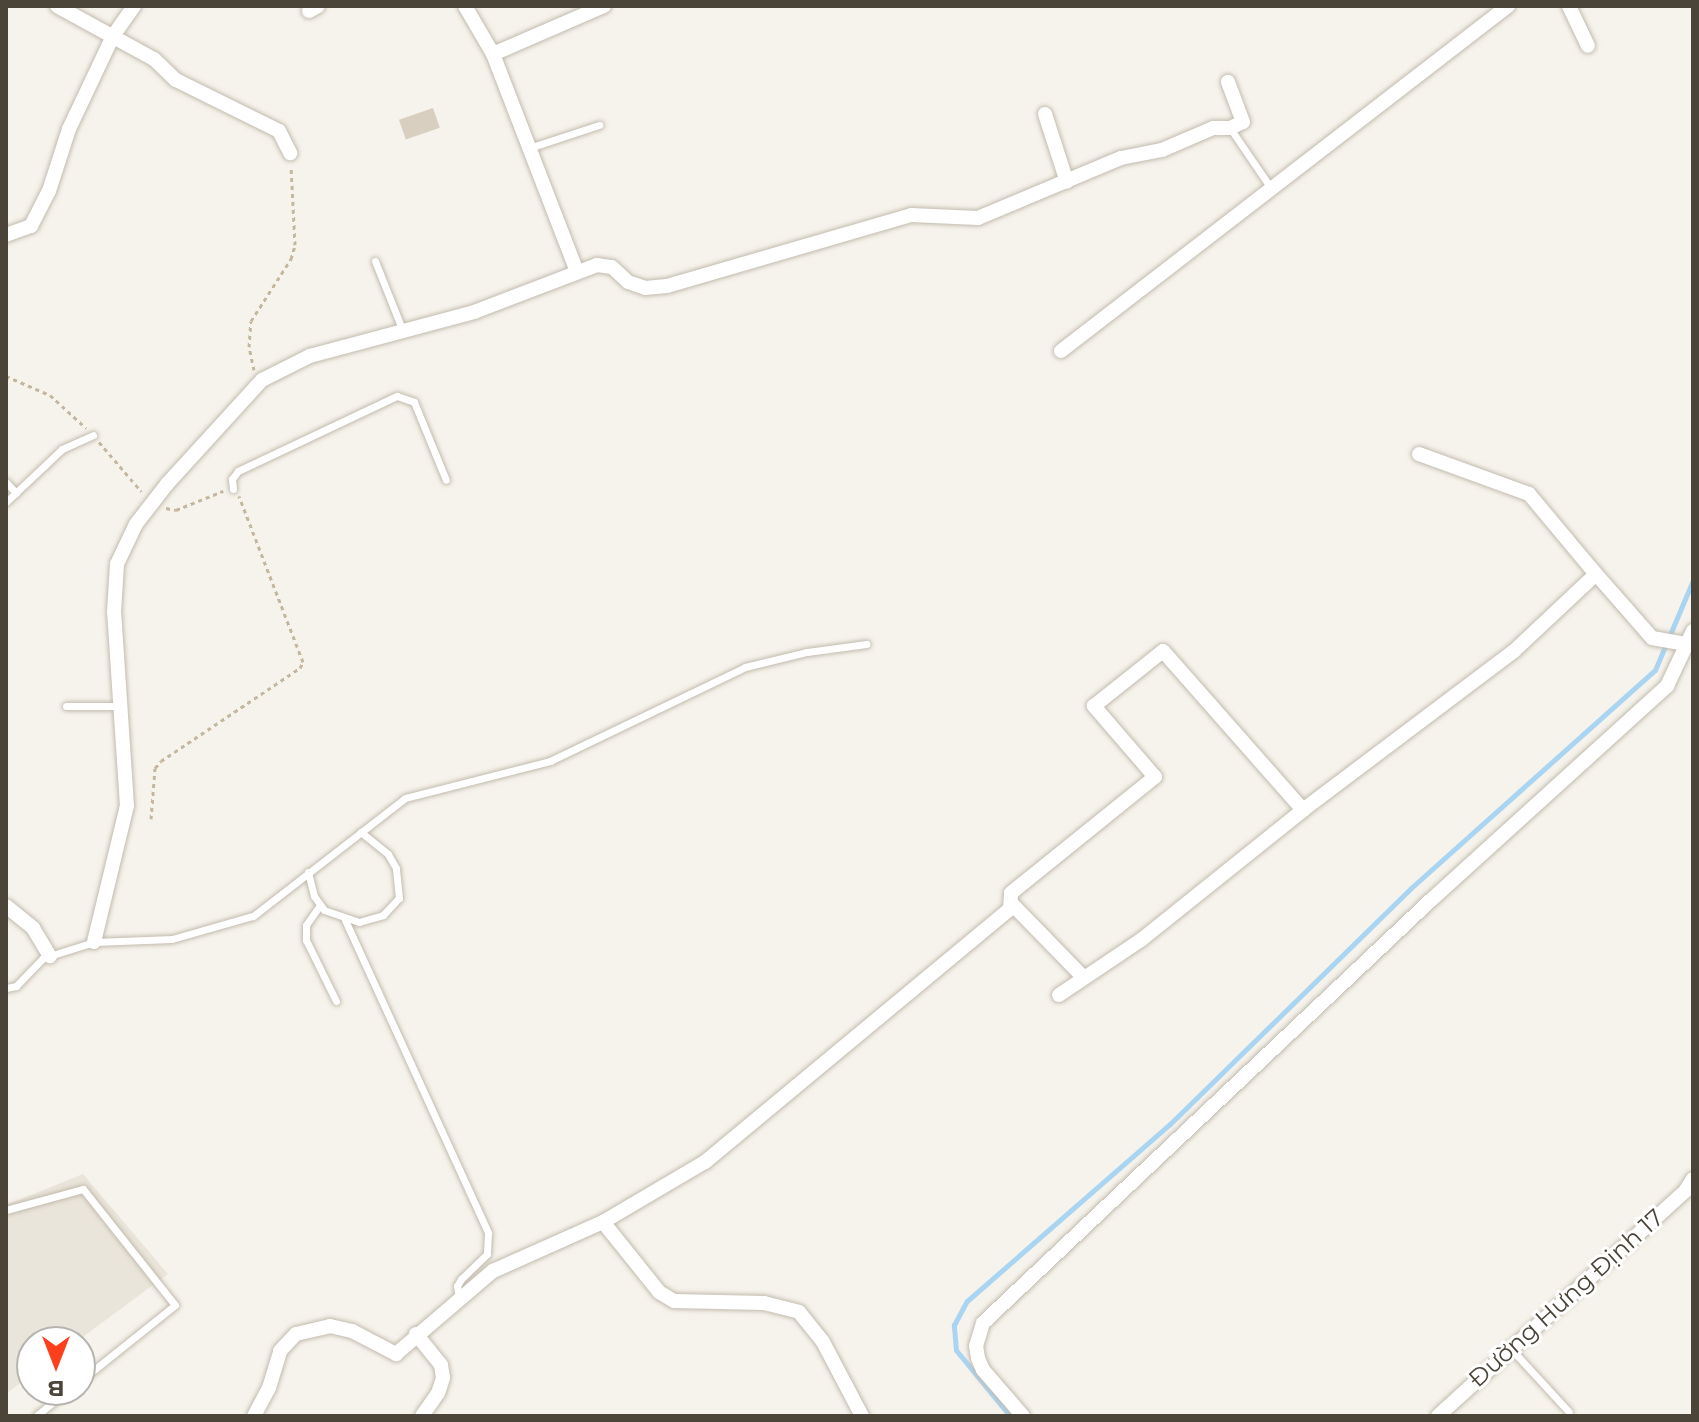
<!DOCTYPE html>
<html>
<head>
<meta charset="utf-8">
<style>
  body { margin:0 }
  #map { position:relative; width:1699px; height:1422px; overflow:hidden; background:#f6f3ec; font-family:Montserrat,sans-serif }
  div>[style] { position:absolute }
  .residential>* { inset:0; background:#eae5da }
  .stream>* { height:5px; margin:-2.5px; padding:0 2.5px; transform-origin:2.5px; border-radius:2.5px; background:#a9d4f2 }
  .building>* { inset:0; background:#d8cfc1; transform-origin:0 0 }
  .path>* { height:3px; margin-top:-1.5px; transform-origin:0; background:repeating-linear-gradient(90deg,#c4b79f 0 4px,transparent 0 8px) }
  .roads { filter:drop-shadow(0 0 2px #c2bbae) drop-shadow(0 0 2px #c2bbae) }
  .lane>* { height:7px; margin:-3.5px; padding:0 3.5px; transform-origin:3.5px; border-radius:3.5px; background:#fff }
  .street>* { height:14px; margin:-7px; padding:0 7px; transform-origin:7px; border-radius:7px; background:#fff }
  span { translate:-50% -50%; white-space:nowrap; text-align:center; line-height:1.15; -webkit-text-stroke:6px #fff; paint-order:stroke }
  .street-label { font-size:24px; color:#4b4439 }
  .frame { position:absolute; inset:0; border:8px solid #4b4439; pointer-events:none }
  .north { position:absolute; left:16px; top:1326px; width:80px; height:80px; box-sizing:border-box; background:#fff; border:2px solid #b7b4b0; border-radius:50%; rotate:180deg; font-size:22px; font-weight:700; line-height:32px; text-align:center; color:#4b4439 }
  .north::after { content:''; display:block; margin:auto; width:28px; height:36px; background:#fc3f1d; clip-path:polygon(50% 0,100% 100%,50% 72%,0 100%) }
</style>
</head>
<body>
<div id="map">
  <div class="residential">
    <i style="clip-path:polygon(83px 1174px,168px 1274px,76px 1342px,32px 1342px,32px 1374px,6px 1394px,6px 1205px)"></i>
  </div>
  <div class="stream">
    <i style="left:1010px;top:1416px;width:85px;rotate:-129.3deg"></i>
    <i style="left:956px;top:1350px;width:25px;rotate:-95deg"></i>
    <i style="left:954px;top:1325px;width:27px;rotate:-62deg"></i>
    <i style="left:967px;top:1301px;width:269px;rotate:-41.1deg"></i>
    <i style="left:1170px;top:1124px;width:337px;rotate:-44.4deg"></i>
    <i style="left:1411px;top:888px;width:327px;rotate:-41.8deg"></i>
    <i style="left:1655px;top:670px;width:98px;rotate:-67.1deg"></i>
  </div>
  <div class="building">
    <i style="left:433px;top:108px;width:21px;height:36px;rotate:71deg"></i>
  </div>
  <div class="path">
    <i style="left:254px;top:370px;width:24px;rotate:-102deg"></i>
    <i style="left:249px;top:347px;width:26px;rotate:-86deg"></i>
    <i style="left:251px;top:321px;width:74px;rotate:-57.2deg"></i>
    <i style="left:291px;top:259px;width:15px;rotate:-74deg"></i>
    <i style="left:295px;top:245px;width:78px;rotate:-92.9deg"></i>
    <i style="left:6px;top:376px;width:48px;rotate:23.4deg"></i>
    <i style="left:50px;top:395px;width:49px;rotate:42.5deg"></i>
    <i style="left:99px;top:442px;width:65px;rotate:49.4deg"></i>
    <i style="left:166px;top:508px;width:10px;rotate:11deg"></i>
    <i style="left:176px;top:510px;width:51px;rotate:-22deg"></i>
    <i style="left:151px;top:819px;width:51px;rotate:-85.5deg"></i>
    <i style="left:155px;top:768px;width:9px;rotate:-49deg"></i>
    <i style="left:161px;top:761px;width:167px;rotate:-33.8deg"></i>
    <i style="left:300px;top:668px;width:7px;rotate:-63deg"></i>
    <i style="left:303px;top:662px;width:178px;rotate:-111.1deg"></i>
  </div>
  <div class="roads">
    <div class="lane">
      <i style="left:1230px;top:128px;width:73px;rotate:55.7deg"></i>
      <i style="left:529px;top:148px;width:74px;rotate:-18.2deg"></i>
      <i style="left:375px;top:261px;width:73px;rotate:68.3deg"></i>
      <i style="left:6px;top:482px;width:15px;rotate:48deg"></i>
      <i style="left:233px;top:489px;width:10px;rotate:-96deg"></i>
      <i style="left:232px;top:479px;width:10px;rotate:-53deg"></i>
      <i style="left:238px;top:471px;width:176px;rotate:-25.3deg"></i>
      <i style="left:397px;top:396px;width:18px;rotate:19deg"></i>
      <i style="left:414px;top:402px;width:84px;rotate:67.7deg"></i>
      <i style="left:6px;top:502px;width:77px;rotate:-43.4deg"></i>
      <i style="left:62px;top:449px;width:34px;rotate:-24deg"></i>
      <i style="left:66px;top:706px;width:55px"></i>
      <i style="left:308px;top:872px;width:25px;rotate:76deg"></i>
      <i style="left:314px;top:896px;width:17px;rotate:54deg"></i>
      <i style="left:324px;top:910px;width:37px;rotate:19deg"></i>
      <i style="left:359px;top:922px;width:25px;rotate:-16deg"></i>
      <i style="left:383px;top:915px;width:23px;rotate:-47deg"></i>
      <i style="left:399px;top:898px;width:30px;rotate:-96deg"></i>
      <i style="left:396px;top:868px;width:16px;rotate:-120deg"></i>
      <i style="left:388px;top:854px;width:35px;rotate:-141deg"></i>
      <i style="left:320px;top:905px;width:24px;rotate:125deg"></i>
      <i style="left:306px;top:925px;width:15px;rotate:90deg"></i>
      <i style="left:306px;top:940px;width:68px;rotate:63.8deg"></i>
      <i style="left:345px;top:920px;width:344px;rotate:65.4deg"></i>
      <i style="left:488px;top:1233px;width:21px;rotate:93deg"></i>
      <i style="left:487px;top:1254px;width:36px;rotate:136deg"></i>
      <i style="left:461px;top:1279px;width:8px;rotate:120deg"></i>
      <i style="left:457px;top:1286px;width:11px;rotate:80deg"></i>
      <i style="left:6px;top:988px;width:10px;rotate:-11deg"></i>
      <i style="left:16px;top:986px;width:39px;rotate:-46deg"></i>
      <i style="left:43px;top:958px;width:53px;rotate:-17.4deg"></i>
      <i style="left:94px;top:942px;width:78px;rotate:-2.2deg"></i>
      <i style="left:172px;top:939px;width:84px;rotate:-15.9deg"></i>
      <i style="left:253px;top:916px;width:192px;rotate:-37.8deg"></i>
      <i style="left:405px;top:798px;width:150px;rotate:-14.3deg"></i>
      <i style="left:550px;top:761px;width:216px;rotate:-25.7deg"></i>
      <i style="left:745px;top:667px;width:64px;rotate:-13.6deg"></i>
      <i style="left:807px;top:652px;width:60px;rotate:-7.7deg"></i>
      <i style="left:6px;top:1210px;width:80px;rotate:-15.3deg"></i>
      <i style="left:83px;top:1189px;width:148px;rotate:51.6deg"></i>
      <i style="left:175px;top:1305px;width:122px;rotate:141.3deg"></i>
      <i style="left:1512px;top:1350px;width:84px;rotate:47.4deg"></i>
      <i style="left:36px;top:1416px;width:41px;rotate:-39.1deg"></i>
    </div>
    <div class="street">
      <i style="left:57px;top:6px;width:111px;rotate:28.7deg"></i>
      <i style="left:154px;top:59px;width:30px;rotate:44deg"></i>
      <i style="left:176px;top:80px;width:115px;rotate:26.3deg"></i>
      <i style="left:279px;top:131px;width:25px;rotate:63deg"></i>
      <i style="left:465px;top:6px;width:56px;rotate:59.7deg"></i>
      <i style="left:493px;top:54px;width:234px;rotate:68.9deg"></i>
      <i style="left:1569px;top:6px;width:44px;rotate:64.6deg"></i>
      <i style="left:309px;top:11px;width:10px;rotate:-29deg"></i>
      <i style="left:493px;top:54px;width:121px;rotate:-23.4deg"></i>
      <i style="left:1045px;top:114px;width:71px;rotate:72.1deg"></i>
      <i style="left:6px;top:235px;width:27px;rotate:-20deg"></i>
      <i style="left:31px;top:226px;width:39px;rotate:-63deg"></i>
      <i style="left:49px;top:191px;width:65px;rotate:-72.1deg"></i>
      <i style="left:69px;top:129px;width:103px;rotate:-64.7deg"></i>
      <i style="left:113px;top:36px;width:37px;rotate:-55deg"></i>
      <i style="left:1061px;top:351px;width:565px;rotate:-37.66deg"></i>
      <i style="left:1419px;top:454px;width:117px;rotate:20deg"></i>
      <i style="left:1529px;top:494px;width:104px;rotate:50.1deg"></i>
      <i style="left:1013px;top:905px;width:100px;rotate:45.8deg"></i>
      <i style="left:6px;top:906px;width:35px;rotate:39deg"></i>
      <i style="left:33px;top:928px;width:33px;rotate:59deg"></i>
      <i style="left:94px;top:942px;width:140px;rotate:-76.4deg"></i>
      <i style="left:127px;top:806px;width:194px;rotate:-93.8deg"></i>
      <i style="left:114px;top:612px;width:48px;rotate:-86.4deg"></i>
      <i style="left:117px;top:564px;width:44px;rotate:-64.6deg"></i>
      <i style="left:136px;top:524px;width:51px;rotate:-52.2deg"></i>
      <i style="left:167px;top:484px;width:141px;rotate:-47.6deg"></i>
      <i style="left:262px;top:380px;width:54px;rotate:-26.6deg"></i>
      <i style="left:310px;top:356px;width:170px;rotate:-15deg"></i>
      <i style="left:474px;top:312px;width:132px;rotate:-20.9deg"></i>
      <i style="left:597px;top:265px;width:15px;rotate:8deg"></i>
      <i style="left:612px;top:267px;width:22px;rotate:43deg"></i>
      <i style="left:628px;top:282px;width:18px;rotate:19deg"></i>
      <i style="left:645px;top:288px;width:22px;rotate:-5deg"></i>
      <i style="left:667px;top:286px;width:254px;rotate:-16.2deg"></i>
      <i style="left:911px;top:215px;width:67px;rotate:2.6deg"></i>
      <i style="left:978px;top:218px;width:155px;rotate:-22.8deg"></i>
      <i style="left:1121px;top:158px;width:42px;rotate:-11deg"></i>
      <i style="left:1162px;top:150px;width:56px;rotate:-23.3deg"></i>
      <i style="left:1213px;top:128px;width:17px"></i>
      <i style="left:1230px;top:128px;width:14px;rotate:-25deg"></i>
      <i style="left:1243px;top:122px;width:43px;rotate:-110.6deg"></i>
      <i style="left:1059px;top:995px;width:99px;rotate:-33.9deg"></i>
      <i style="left:1141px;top:940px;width:208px;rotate:-38.7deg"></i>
      <i style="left:1303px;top:810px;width:264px;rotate:-37deg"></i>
      <i style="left:1514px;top:651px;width:112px;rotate:-43.2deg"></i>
      <i style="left:1596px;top:574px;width:85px;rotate:48.8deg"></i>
      <i style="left:1652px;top:638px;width:36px;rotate:10deg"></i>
      <i style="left:603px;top:1222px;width:118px;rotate:-30.5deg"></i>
      <i style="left:705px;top:1162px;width:396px;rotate:-39.7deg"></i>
      <i style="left:1010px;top:909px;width:16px;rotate:-86deg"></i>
      <i style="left:1011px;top:893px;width:185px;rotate:-38.9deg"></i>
      <i style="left:1155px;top:777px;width:94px;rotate:-130.7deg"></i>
      <i style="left:1094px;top:706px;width:88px;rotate:-38.6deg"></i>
      <i style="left:1163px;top:651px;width:212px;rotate:48.6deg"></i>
      <i style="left:416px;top:1334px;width:40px;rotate:51deg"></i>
      <i style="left:441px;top:1365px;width:13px;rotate:81deg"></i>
      <i style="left:443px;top:1378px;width:16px;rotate:108deg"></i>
      <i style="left:438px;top:1393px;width:28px;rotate:125deg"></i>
      <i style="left:254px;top:1416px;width:32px;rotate:-62deg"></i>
      <i style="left:269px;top:1388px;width:39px;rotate:-73deg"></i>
      <i style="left:280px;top:1351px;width:23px;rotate:-47deg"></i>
      <i style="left:296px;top:1334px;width:35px;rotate:-13deg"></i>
      <i style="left:330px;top:1326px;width:23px;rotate:13deg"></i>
      <i style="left:352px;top:1331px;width:50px;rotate:27.6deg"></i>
      <i style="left:396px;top:1354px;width:128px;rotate:-40.6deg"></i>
      <i style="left:493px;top:1271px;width:120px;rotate:-24deg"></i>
      <i style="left:603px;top:1222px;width:90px;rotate:51.3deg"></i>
      <i style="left:659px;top:1292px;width:17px;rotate:31deg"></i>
      <i style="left:674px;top:1301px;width:90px;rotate:1.3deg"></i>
      <i style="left:764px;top:1303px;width:36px;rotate:14deg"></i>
      <i style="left:799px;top:1312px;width:38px;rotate:51deg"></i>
      <i style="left:823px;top:1342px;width:84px;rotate:62.2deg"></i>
      <i style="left:1023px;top:1416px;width:61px;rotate:-131deg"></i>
      <i style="left:983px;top:1370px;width:13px;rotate:-113deg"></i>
      <i style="left:978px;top:1358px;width:12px;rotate:-99deg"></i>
      <i style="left:976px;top:1346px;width:24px;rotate:-73deg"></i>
      <i style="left:983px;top:1323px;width:616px;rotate:-43.36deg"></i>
      <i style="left:1431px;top:900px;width:319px;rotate:-42.2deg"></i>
      <i style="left:1667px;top:686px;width:61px;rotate:-64.7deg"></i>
      <i style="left:1438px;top:1416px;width:336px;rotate:-42.3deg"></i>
      <i style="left:1686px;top:1190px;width:13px;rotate:-58deg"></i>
    </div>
  </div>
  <div class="street-label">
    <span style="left:1566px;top:1298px;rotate:-42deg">Đường Hưng Định 17</span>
  </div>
  <div class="frame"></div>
  <div class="north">B</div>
</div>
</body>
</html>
